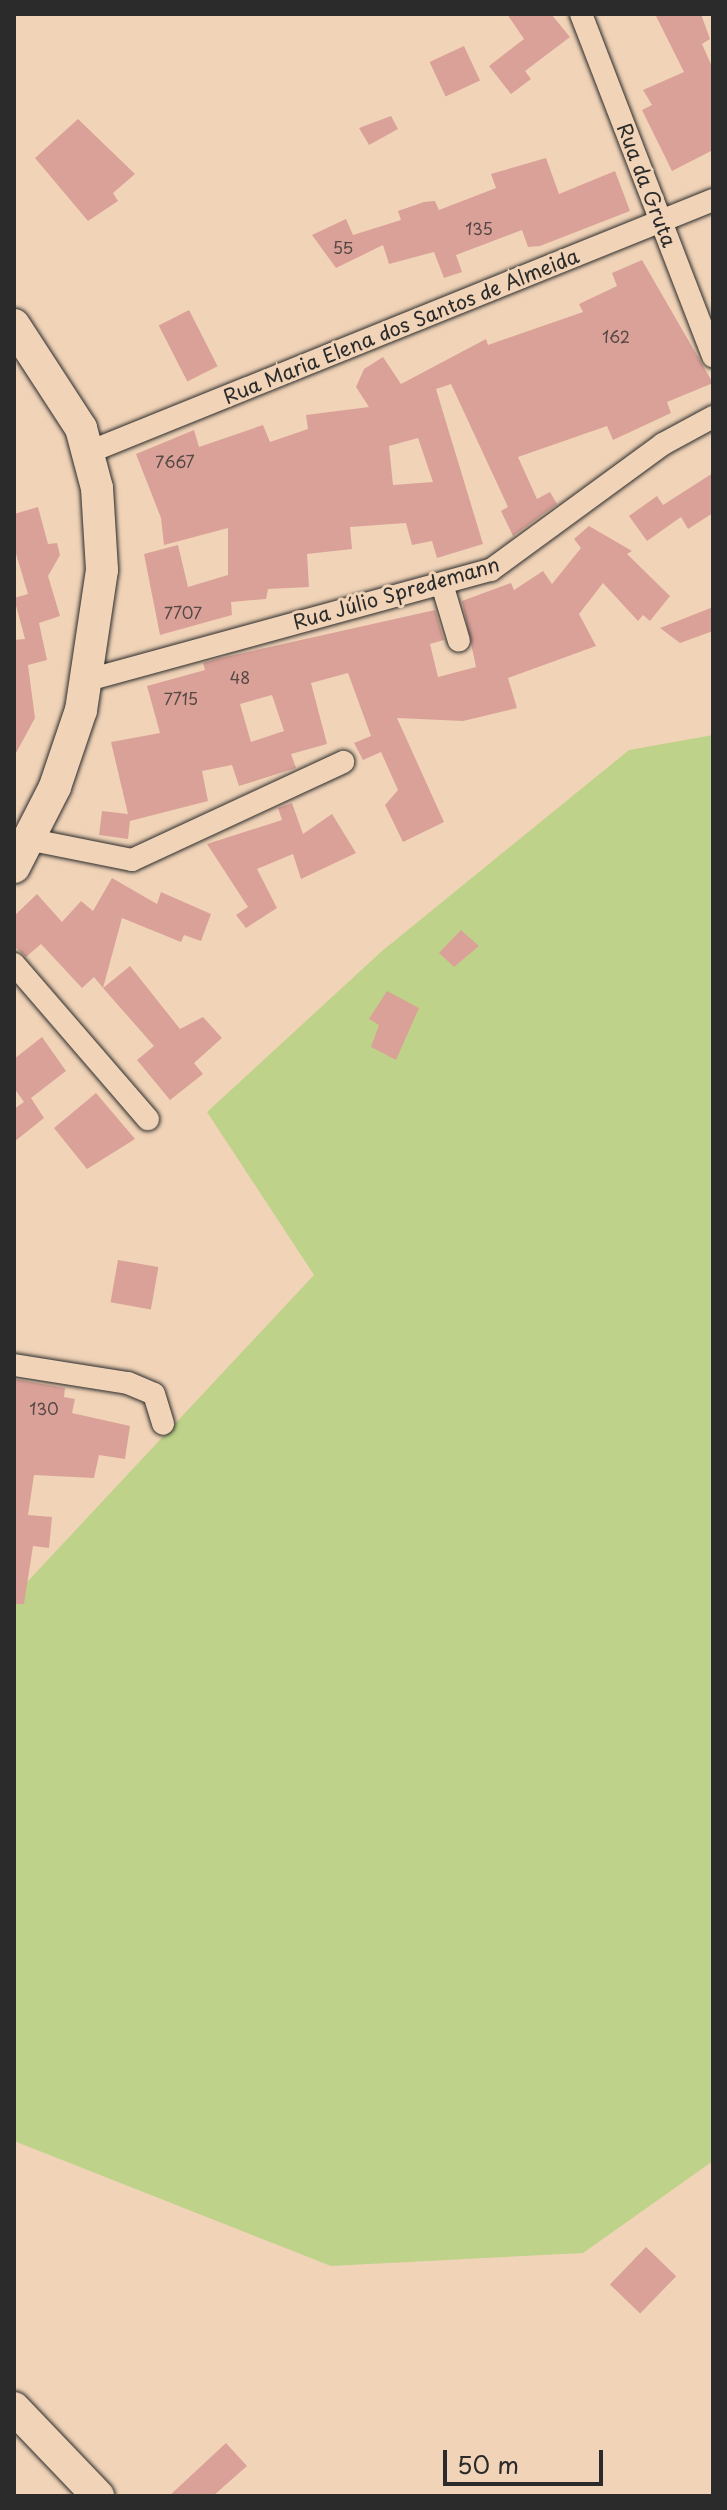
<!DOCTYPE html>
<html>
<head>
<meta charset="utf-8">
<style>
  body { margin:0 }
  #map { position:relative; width:727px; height:2510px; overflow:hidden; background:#f1d4b8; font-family:"Playpen Sans",sans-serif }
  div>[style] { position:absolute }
  .green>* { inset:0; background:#bed389 }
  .building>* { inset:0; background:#daa198; transform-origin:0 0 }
  .roads { filter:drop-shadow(0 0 2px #2b2b2b) drop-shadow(0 0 2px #2b2b2b) }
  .minor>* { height:22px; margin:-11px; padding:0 11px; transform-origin:11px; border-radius:11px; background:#f1d4b8 }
  .secondary>* { height:32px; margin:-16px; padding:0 16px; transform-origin:16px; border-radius:16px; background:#f1d4b8 }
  span { translate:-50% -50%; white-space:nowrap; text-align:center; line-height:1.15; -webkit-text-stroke:6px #f1d4b8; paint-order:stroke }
  .number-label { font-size:16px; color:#574846 }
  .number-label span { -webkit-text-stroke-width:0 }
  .street-label { font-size:20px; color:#2b2b2b }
  .frame { position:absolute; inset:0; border:16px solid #2b2b2b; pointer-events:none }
  .scale { position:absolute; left:443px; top:2450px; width:160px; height:36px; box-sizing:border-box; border:4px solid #2b2b2b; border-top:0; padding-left:10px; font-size:24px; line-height:28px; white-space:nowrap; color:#2b2b2b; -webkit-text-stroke:6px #f1d4b8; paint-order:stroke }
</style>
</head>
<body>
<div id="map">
  <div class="green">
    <i style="clip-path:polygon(713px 735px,713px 2161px,583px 2253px,331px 2266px,14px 2141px,14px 1596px,314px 1275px,207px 1112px,382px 951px,629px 750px)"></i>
  </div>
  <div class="building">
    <i style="clip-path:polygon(507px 14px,551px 14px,570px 37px,525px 71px,531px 79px,511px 94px,489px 66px,524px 39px)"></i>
    <i style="clip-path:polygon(655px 14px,701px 14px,710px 39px,702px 44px,713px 69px,713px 150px,672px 171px,642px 110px,652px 105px,643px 90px,684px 72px)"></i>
    <i style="left:464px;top:46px;width:38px;height:38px;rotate:65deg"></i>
    <i style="clip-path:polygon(391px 116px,398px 129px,369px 145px,359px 128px)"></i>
    <i style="clip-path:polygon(78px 119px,135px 174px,113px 193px,118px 201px,88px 221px,35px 158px)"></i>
    <i style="clip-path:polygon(546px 158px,559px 194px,615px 171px,630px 211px,540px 246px,528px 247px,522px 230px,456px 255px,462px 272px,444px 278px,434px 252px,389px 264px,383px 245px,336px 268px,312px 235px,346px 219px,353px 235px,401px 220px,398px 211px,424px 202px,435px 201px,439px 210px,496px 188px,491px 174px)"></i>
    <i style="clip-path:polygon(evenodd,642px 260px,713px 383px,667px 402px,671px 413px,613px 440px,607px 426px,518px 457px,537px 499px,550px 492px,557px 504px,513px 536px,501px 511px,508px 507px,451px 384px,436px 389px,483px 544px,437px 558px,432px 541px,412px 545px,406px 523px,350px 527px,352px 549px,307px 554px,309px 587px,268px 589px,266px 599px,231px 602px,232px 615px,160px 635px,144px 554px,178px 545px,188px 587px,228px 575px,228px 528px,164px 545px,161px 518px,136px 454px,194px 430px,199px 447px,263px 425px,270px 442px,308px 429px,306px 415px,369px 407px,356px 387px,364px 369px,383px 357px,401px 384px,486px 339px,488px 345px,583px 312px,579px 304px,617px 286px,612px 273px,642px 260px,418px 438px,433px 482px,393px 485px,389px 446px,418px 438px)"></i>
    <i style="left:189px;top:310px;width:63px;height:34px;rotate:63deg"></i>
    <i style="clip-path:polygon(713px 473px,713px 513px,688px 529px,681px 517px,647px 541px,629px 516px,657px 496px,663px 505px)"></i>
    <i style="clip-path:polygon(38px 507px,48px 544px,57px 543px,60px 555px,48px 576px,60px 616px,39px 623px,47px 660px,28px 665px,35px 718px,16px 753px,14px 640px,25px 639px,14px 598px,28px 594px,14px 547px,14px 514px)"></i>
    <i style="clip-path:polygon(evenodd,589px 526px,632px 551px,627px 554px,670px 596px,650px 621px,643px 615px,638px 621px,603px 583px,579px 614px,596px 646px,508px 678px,517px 708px,463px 721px,397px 718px,444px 822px,403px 842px,385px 805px,398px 790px,381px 752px,363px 760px,354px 743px,371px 736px,348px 673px,311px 683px,327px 744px,291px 754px,296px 768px,239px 786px,232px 765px,202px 771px,208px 801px,130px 821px,128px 839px,99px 835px,102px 811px,128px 814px,111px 742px,160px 733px,147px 686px,205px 670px,203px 663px,221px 658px,435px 610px,444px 640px,430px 644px,438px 677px,476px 667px,462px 601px,511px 583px,514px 590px,543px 571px,552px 584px,581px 548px,574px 539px,589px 526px,272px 695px,284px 731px,251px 742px,240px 704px,272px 695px)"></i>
    <i style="clip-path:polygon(713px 607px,713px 631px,680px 643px,660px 628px)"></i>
    <i style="clip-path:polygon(292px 803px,303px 834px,332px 814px,356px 853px,301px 879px,293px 854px,257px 869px,277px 908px,246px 928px,236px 915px,248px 907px,207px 844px,282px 820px,278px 808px)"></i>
    <i style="clip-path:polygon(112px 878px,157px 904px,161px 892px,211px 914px,201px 941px,184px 935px,181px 942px,122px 918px,103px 988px,94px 977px,82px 988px,41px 944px,26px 957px,14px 946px,14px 916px,37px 894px,62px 922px,81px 901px,93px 911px)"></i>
    <i style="clip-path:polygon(461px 930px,479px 946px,454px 967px,439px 953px)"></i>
    <i style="clip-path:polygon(130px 966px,180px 1029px,203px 1017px,222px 1038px,194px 1063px,203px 1074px,170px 1100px,137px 1060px,154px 1046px,103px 988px)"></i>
    <i style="clip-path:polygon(387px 991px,419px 1008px,396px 1060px,371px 1047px,379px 1025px,369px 1019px)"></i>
    <i style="clip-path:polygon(42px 1037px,66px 1071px,31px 1098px,44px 1118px,14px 1142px,14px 1109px,24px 1102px,14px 1088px,14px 1059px)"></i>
    <i style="clip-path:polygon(96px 1093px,135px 1139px,87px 1169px,54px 1128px)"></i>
    <i style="left:118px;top:1260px;width:41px;height:43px;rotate:10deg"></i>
    <i style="clip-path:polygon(14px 1379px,65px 1388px,64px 1397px,75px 1399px,72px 1413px,130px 1426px,125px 1459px,99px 1455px,94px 1478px,34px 1475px,28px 1515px,52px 1517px,49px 1548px,33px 1546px,24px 1604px,14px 1604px)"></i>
    <i style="left:646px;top:2247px;width:42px;height:52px;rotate:44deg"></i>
    <i style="clip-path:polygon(226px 2443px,247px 2466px,213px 2496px,169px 2496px)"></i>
  </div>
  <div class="roads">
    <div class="minor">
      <i style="left:581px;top:14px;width:367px;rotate:68.9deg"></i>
      <i style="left:89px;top:452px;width:673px;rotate:-21.99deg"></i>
      <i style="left:442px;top:584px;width:59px;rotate:73.4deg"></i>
      <i style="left:88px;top:680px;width:418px;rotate:-15.3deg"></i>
      <i style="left:491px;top:570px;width:213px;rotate:-36.2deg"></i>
      <i style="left:663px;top:444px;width:57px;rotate:-28.4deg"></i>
      <i style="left:32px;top:840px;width:102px;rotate:11.3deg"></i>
      <i style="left:132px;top:860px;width:233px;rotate:-24.9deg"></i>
      <i style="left:14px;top:964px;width:205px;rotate:49.2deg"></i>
      <i style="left:14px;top:1365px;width:115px;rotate:9deg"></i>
      <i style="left:128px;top:1383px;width:28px;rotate:23deg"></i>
      <i style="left:154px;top:1394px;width:31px;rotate:73deg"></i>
    </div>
    <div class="secondary">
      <i style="left:14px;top:325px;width:123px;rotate:57deg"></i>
      <i style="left:81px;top:428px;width:62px;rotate:75.1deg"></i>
      <i style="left:97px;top:488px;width:82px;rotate:86.5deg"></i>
      <i style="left:102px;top:570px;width:142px;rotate:98.5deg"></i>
      <i style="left:81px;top:710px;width:81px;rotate:108.7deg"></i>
      <i style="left:55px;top:787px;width:90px;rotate:117.1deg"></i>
      <i style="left:14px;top:2408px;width:122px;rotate:46.3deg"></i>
    </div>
  </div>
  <div class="number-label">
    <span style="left:479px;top:228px">135</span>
    <span style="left:343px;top:247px">55</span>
    <span style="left:616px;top:336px">162</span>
    <span style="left:175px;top:461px">7667</span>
    <span style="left:183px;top:612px">7707</span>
    <span style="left:240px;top:677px">48</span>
    <span style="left:181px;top:698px">7715</span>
    <span style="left:44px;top:1408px">130</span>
  </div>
  <div class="street-label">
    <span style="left:647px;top:185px;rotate:69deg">Rua da Gruta</span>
    <span style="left:401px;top:326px;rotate:-22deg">Rua Maria Elena dos Santos de Almeida</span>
    <span style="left:396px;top:593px;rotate:-16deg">Rua Júlio Spredemann</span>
  </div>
  <div class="frame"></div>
  <div class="scale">50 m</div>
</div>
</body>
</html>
